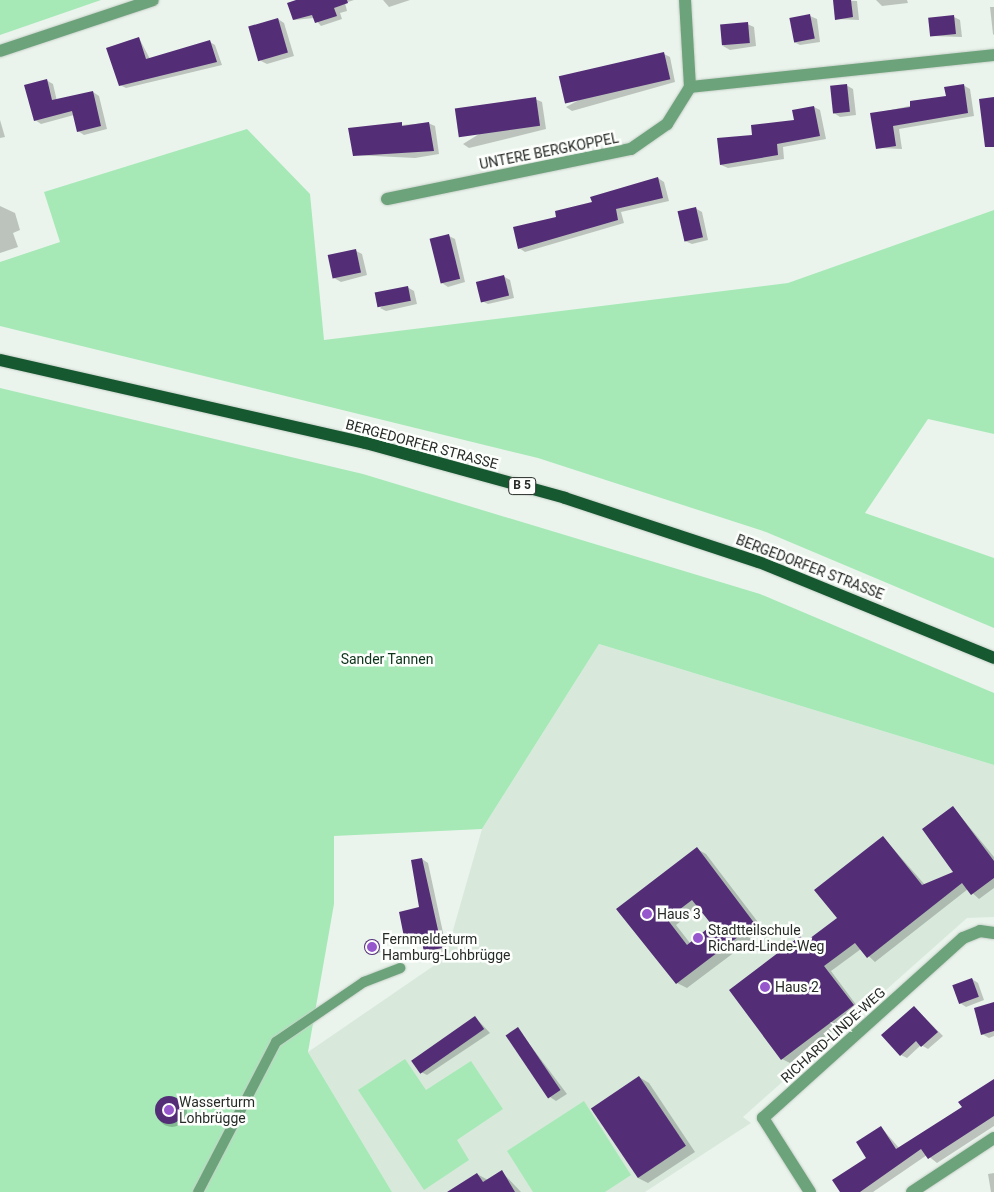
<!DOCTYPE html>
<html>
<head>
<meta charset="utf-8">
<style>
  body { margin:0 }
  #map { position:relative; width:994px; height:1192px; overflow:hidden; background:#eaf4ec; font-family:Roboto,sans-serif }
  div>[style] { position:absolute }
  .built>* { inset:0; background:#d8e9dc }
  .green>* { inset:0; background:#a6e9b7 }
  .shadow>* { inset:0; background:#0003 }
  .round { border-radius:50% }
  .building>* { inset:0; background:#542d77; transform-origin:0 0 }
  .roads { filter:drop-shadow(0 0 1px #c7d0c9) drop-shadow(0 0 1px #c7d0c9) }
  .lane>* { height:10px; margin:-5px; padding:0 5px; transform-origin:5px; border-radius:5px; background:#6da37b }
  .street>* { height:12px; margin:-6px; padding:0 6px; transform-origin:6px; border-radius:6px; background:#6da37b }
  .primary>* { height:12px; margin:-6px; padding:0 6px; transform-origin:6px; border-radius:6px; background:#16582f }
  .dots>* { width:14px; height:14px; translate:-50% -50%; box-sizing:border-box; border:2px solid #fdfffd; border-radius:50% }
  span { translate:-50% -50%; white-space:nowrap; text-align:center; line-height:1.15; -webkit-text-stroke:5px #fdfffd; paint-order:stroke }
  .shield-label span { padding:1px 4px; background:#fdfffd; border:1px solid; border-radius:4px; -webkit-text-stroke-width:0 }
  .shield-label { font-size:12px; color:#272b28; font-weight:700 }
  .street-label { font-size:14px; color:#272b28 }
  .park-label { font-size:14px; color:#0d331a }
  .poi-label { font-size:14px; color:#272b28 }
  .left { translate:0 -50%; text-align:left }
</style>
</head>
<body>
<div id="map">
  <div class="built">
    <i style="clip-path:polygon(599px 644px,994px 765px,994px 917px,967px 918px,743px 1117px,751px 1123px,645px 1192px,392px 1192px,308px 1052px,445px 958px,482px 829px)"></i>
  </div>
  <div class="green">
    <i style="clip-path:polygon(0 0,101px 0,0 35px)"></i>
    <i style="clip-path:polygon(247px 129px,310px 194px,324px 340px,788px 283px,994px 210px,994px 434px,928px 419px,865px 513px,994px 558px,994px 628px,766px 532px,538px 458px,0 326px,0 262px,60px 242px,44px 192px)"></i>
    <i style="clip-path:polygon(0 388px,363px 474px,760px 594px,994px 693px,994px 765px,599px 644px,482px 829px,334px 836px,334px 904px,308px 1052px,392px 1192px,0 1192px)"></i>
    <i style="clip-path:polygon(405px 1059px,426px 1090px,471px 1061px,503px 1109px,457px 1140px,469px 1160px,424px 1190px,358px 1090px)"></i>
    <i style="clip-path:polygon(584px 1101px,631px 1175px,605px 1192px,533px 1192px,507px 1151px)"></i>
  </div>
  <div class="shadow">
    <i style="clip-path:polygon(300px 0,354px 0,345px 3px,347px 11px,340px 13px,342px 19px,321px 26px,314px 18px,294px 20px)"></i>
    <i style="clip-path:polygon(383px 0,410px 0,389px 7px)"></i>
    <i style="clip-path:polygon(834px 0,857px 1px,859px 20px,836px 19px)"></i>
    <i style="clip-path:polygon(876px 0,907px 0,908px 3px,882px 6px)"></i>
    <i style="clip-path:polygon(990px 7px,994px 7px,994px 35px,993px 34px)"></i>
    <i style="clip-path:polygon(810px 16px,817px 19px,820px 42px,800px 45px,794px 42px)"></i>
    <i style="clip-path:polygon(954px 17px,960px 20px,962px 37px,931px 36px)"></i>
    <i style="clip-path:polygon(278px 19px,284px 23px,294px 56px,267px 64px,261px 61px)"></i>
    <i style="clip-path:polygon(747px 24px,754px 27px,756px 46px,730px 50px,723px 46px)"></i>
    <i style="clip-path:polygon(139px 38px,150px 59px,210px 42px,215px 45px,222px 65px,126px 88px,120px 85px)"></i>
    <i style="clip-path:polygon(664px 54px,670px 57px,675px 82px,572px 111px,566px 107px)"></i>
    <i style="clip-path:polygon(46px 80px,53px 84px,57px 101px,93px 92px,99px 96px,107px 129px,84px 135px,78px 131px,74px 115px,41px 124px,35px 120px)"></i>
    <i style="clip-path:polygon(846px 85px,853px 89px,856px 115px,840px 117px,834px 113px)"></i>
    <i style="clip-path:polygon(963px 85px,970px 89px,974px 116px,899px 129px,902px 149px,877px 148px,872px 114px,947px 98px)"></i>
    <i style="clip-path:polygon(535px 99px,542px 102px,546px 129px,469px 148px,463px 144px)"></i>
    <i style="clip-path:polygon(814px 107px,820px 110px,826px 139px,783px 147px,784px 159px,728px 168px,721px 165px,754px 136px,795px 121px)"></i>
    <i style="clip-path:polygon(0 120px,5px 137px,0 138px)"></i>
    <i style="clip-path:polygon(428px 123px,435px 126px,439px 154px,415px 158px,354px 155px,350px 129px)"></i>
    <i style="clip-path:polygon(658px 178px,664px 182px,669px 201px,621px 212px,624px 223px,525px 252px,519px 248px,558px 217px)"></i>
    <i style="clip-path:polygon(0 206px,15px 213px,20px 230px,13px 233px,18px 247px,0 253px)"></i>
    <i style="clip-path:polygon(695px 208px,702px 212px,708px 240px,692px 244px,685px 241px)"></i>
    <i style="clip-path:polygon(449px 236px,455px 239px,465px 282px,448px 287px,442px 283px)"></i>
    <i style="clip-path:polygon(356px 251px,362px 254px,367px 275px,341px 282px,334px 278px)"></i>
    <i style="clip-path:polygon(503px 276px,510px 280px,514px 298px,488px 304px,482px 301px)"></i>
    <i style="clip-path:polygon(407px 287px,414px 291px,417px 304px,386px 311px,380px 308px)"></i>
    <i style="clip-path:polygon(953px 807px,994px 857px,994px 888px,979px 899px,968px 889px,875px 962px,861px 949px,831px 971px,860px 1010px,790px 1063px,782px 1059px,800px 937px,808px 942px,838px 918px,883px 837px,925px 885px,955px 872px)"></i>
    <i style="clip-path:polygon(evenodd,697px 849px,706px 854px,764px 930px,687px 988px,677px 983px,618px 909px,697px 849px,699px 907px,714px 926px,690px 943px,676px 925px,699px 907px)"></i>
    <i style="clip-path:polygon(422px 859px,428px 863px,447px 951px,431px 955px,423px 941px,406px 941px,420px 908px)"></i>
    <i style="clip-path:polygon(375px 941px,381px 952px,373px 955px,367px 944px)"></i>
    <i style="clip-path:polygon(972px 979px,978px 983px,984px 1000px,966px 1007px,960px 1003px)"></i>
    <i style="clip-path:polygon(994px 1004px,994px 1036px,989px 1038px,982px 1034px)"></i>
    <i style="clip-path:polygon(914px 1007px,943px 1036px,928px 1049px,921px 1045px,907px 1058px,901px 1055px)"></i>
    <i style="clip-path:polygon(475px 1017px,490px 1033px,427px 1075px,421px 1072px)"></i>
    <i style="clip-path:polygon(518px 1029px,567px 1094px,556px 1101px,550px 1097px)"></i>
    <i style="clip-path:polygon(639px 1077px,649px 1083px,695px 1152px,648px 1183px,638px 1178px)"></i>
    <i style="clip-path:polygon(994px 1081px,994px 1126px,937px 1163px,927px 1155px,873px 1192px,841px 1192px,868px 1158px,881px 1127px,899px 1148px,963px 1107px)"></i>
    <i class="round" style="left:157px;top:1097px;width:30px;height:30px"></i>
    <i style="clip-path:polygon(502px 1172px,521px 1192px,450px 1192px,477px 1174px,488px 1180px)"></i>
    <i style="clip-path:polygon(994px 1173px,994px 1192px,991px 1192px,988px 1174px)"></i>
  </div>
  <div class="building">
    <i style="clip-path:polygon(296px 0,347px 0,348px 3px,334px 8px,337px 16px,315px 23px,312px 15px,293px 20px,287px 3px)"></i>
    <i style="clip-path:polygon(833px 0,851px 0,853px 17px,835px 20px)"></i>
    <i style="left:810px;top:14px;width:25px;height:21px;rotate:79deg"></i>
    <i style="left:954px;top:15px;width:19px;height:26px;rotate:84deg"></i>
    <i style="left:278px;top:18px;width:36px;height:31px;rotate:74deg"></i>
    <i style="left:748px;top:22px;width:21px;height:28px;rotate:85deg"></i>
    <i style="clip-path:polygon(139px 37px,146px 59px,210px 40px,217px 62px,119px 86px,106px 48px)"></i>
    <i style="left:664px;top:52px;width:28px;height:108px;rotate:77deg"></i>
    <i style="clip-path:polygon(47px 79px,52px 100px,93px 91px,101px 126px,77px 132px,72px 111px,34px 121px,24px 85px)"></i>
    <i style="left:847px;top:84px;width:28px;height:17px;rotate:84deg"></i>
    <i style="clip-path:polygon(964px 84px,968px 113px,893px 126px,896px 146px,876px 149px,870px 113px,910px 107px,910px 101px,946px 96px,944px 87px)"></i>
    <i style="left:536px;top:97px;width:29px;height:82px;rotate:82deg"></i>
    <i style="clip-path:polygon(994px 97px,994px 147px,985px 147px,979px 99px)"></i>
    <i style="clip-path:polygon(814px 106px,820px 136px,777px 144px,778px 155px,720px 165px,717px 138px,752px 135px,751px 125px,794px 120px,792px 110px)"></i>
    <i style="clip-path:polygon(402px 122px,402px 126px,429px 122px,434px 151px,353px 156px,348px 128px)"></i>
    <i style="clip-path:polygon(658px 177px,663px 198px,616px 209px,618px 220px,518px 249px,513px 227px,556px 217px,555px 211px,592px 202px,590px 197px)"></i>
    <i style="left:696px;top:207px;width:31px;height:19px;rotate:77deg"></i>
    <i style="left:449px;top:234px;width:46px;height:20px;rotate:76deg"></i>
    <i style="left:356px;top:249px;width:24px;height:29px;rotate:78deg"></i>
    <i style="left:504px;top:275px;width:21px;height:29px;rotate:76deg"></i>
    <i style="left:408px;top:286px;width:15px;height:34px;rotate:79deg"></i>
    <i style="clip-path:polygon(953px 806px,994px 861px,994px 878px,971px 895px,962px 883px,867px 958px,855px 943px,824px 966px,854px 1005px,781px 1060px,729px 990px,800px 936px,805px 942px,837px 918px,814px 890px,883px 836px,922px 885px,953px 872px,922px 829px)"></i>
    <i style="clip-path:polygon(evenodd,697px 847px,755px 924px,676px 984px,616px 909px,697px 847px,692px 900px,712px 925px,687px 945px,667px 919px,692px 900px)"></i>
    <i style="clip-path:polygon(422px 858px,442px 948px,424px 952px,421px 938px,405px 942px,399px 912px,419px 907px,411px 860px)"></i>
    <i class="round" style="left:364px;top:939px;width:16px;height:16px"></i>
    <i style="left:972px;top:978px;width:20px;height:21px;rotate:70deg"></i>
    <i style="clip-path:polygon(994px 1002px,994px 1031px,981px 1035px,974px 1008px)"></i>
    <i style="clip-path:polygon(914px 1006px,938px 1032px,921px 1047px,916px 1041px,900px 1056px,881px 1035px)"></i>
    <i style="left:475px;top:1016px;width:16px;height:78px;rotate:55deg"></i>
    <i style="left:518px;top:1027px;width:76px;height:15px;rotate:56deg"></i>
    <i style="left:639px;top:1076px;width:84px;height:58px;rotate:56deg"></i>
    <i style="clip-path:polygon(994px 1079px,994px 1116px,928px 1159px,921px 1149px,860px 1192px,840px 1192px,832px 1180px,866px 1158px,856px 1142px,881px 1126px,896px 1149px,962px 1107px,958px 1102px)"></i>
    <i class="round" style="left:155px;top:1096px;width:28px;height:28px"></i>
    <i style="clip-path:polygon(502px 1170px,515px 1192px,447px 1192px,477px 1173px,483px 1182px)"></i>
  </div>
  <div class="roads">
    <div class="lane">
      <i style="left:198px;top:1192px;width:169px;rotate:-62.5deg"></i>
      <i style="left:276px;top:1042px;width:107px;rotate:-34.3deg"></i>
      <i style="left:364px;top:982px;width:39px;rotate:-21deg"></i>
    </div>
    <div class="street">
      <i style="left:685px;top:0;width:87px;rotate:86.7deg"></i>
      <i style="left:0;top:51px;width:161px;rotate:-18.4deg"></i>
      <i style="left:387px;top:199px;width:249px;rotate:-11.6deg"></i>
      <i style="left:631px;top:149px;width:44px;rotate:-34.8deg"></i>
      <i style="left:667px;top:124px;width:44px;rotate:-58.1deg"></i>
      <i style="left:690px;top:87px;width:306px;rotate:-6deg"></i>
      <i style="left:810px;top:1192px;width:88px;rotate:-122.4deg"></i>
      <i style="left:763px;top:1118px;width:269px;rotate:-42deg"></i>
      <i style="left:963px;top:938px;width:18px;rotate:-22deg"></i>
      <i style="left:980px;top:931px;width:14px;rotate:8deg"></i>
      <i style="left:912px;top:1192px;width:98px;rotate:-33.4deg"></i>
    </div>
    <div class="primary">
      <i style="left:0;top:360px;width:375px;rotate:12.8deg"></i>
      <i style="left:366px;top:443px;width:206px;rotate:15.4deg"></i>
      <i style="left:565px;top:498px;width:204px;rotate:18.3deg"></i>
      <i style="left:759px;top:562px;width:254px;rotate:22.2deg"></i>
    </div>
  </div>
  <div class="dots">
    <i style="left:647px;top:914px;background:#9657cd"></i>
    <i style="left:698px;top:938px;background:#9657cd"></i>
    <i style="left:372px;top:947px;background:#9657cd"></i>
    <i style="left:765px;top:987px;background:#9657cd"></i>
    <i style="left:169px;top:1110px;background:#9657cd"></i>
  </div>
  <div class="shield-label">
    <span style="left:522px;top:486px">B 5</span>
  </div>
  <div class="street-label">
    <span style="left:549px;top:151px;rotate:-11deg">UNTERE BERGKOPPEL</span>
    <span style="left:422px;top:444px;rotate:15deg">BERGEDORFER STRASSE</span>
    <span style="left:810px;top:567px;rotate:21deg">BERGEDORFER STRASSE</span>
    <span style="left:833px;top:1035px;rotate:-42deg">RICHARD-LINDE-WEG</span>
  </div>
  <div class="park-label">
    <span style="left:387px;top:659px">Sander Tannen</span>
  </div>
  <div class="poi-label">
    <span class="left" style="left:657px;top:914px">Haus 3</span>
    <span class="left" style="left:708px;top:938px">Stadtteilschule<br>Richard-Linde-Weg</span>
    <span class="left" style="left:382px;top:947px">Fernmeldeturm<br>Hamburg-Lohbrügge</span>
    <span class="left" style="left:775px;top:987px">Haus 2</span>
    <span class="left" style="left:179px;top:1110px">Wasserturm<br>Lohbrügge</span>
  </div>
</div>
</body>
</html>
